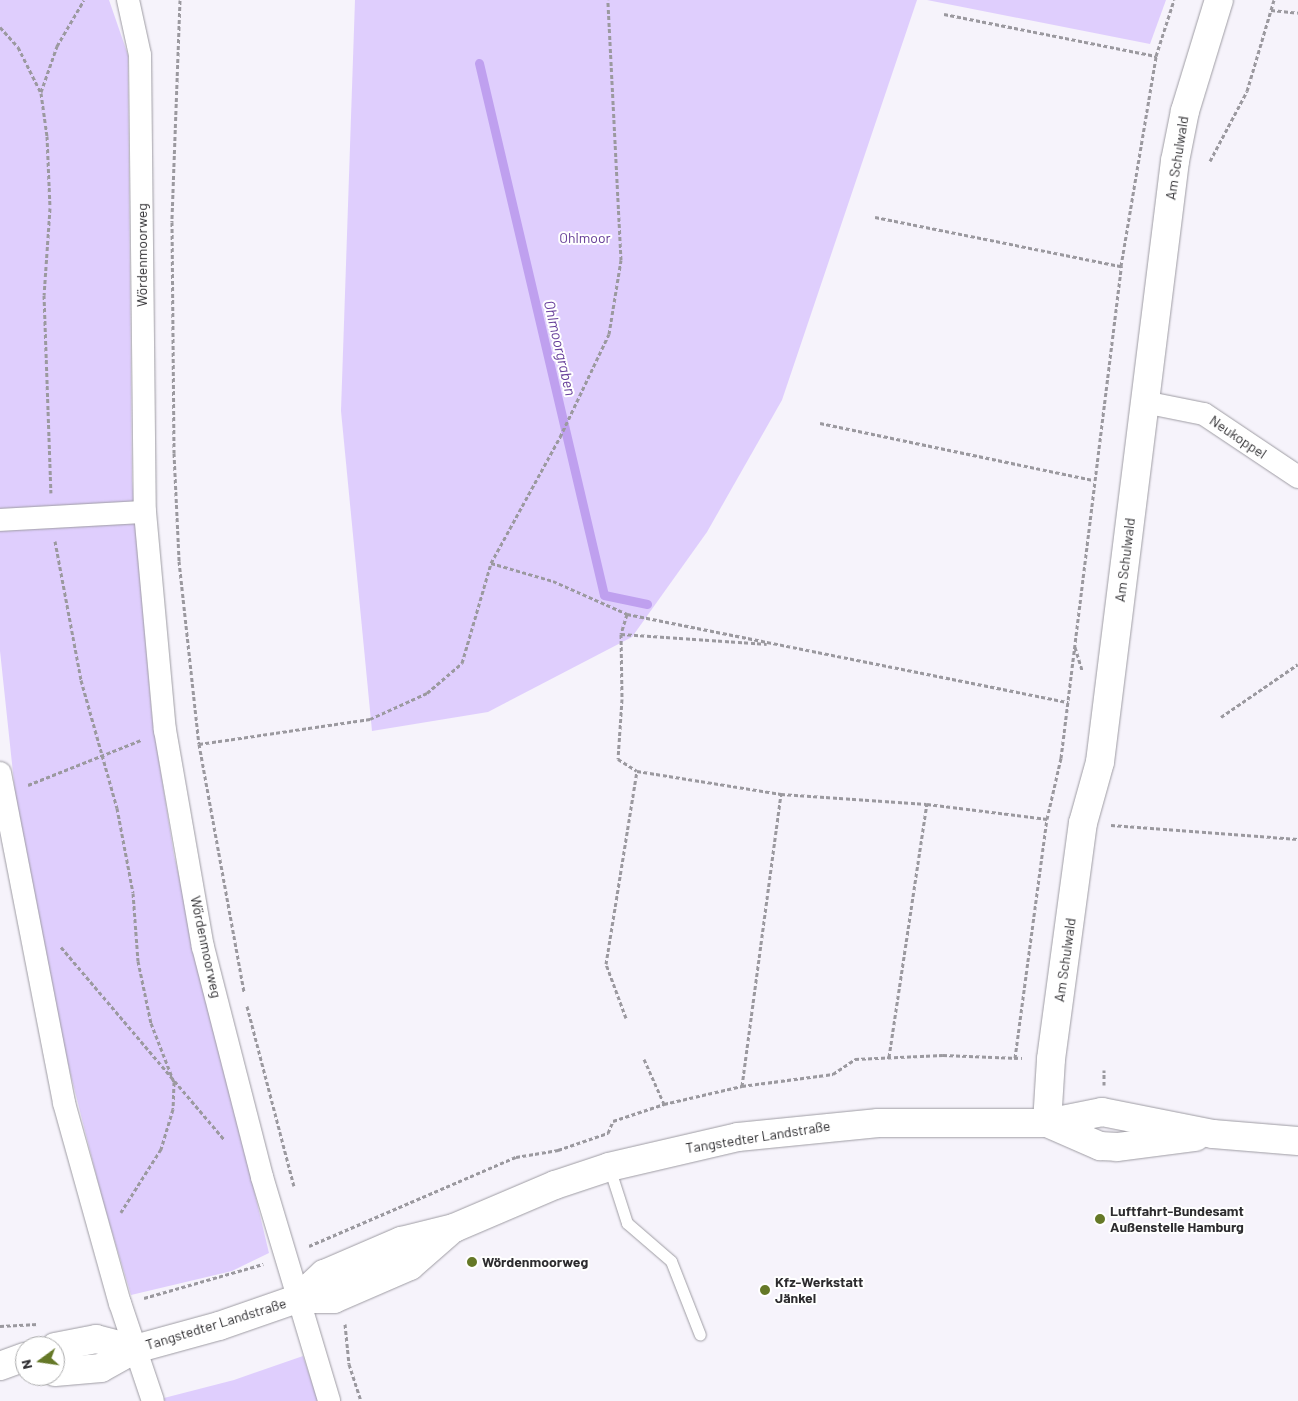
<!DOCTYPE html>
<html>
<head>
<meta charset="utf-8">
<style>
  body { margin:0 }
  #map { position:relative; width:1298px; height:1401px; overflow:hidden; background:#f6f3fb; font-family:Barlow,sans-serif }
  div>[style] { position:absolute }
  .green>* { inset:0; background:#dfcefd }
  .stream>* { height:9px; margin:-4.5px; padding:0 4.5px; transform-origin:4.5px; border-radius:4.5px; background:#bfa0ef }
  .path>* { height:3px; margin-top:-1.5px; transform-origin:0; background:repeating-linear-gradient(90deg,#9b999f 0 4px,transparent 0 6.5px) }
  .roads { filter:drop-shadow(0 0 1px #9e9ca3) drop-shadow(0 0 1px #9e9ca3) }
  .service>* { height:11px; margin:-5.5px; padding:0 5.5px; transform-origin:5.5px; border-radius:5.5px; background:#fff }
  .minor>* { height:22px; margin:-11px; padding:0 11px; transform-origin:11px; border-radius:11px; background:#fff }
  .tertiary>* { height:28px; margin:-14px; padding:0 14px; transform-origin:14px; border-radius:14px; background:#fff }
  .dots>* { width:14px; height:14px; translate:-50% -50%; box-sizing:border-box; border:2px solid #fff; border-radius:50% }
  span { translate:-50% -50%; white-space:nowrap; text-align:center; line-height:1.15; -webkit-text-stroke:4px #fff; paint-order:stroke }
  .street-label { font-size:14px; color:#2d2c2f }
  .park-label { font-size:14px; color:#633a95 }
  .poi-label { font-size:14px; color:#2d2c2f; font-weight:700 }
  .left { translate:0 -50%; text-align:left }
  .water-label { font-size:15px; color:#673f9a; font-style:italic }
  .north { position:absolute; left:15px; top:1336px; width:50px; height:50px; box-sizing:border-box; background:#fff; border:1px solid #ababac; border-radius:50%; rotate:256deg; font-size:14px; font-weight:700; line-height:20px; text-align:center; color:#2d2c2f }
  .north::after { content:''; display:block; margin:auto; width:18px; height:22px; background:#657827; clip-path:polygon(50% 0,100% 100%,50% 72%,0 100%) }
</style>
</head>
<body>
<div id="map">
  <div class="green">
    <i style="clip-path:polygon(0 0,109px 0,128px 55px,132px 480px,152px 717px,174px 855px,269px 1253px,232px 1271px,131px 1295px,103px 1202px,51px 997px,16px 801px,0 651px)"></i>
    <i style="clip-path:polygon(355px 0,917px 0,782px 400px,707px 532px,632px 637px,488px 712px,372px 731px,341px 411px)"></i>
    <i style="clip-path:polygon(927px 0,1166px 0,1150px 44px)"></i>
    <i style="clip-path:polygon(303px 1356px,318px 1401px,165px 1401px,164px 1398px,234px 1380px)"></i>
  </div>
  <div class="stream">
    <i style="left:479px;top:63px;width:546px;rotate:76.78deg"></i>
    <i style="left:604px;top:595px;width:44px;rotate:11.8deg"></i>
  </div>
  <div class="path">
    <i style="left:180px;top:0;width:222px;rotate:92.1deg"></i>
    <i style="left:172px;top:222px;width:231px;rotate:89.5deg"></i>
    <i style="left:174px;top:453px;width:108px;rotate:87.3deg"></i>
    <i style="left:179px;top:561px;width:184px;rotate:83.8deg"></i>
    <i style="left:199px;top:744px;width:252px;rotate:79.7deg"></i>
    <i style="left:1271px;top:10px;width:27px;rotate:6deg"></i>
    <i style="left:944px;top:14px;width:216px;rotate:11.2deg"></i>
    <i style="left:0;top:27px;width:27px;rotate:48deg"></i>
    <i style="left:18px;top:47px;width:51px;rotate:63.4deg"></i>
    <i style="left:41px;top:93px;width:43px;rotate:82.1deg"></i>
    <i style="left:47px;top:136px;width:72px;rotate:87.6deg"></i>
    <i style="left:50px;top:208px;width:87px;rotate:93.9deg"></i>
    <i style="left:44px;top:295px;width:198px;rotate:88deg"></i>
    <i style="left:41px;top:92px;width:49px;rotate:-70.8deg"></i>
    <i style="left:57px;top:46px;width:53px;rotate:-59.6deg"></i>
    <i style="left:1210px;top:161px;width:79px;rotate:-62.1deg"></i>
    <i style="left:1247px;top:91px;width:95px;rotate:-73.5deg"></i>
    <i style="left:875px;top:217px;width:251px;rotate:11.3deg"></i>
    <i style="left:820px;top:423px;width:279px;rotate:11.8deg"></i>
    <i style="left:55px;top:541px;width:141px;rotate:79.4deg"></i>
    <i style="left:81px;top:680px;width:133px;rotate:74.3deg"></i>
    <i style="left:117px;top:808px;width:86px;rotate:79.3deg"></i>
    <i style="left:133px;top:893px;width:68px;rotate:85.8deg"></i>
    <i style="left:138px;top:961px;width:63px;rotate:78.2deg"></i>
    <i style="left:151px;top:1023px;width:63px;rotate:68.7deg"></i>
    <i style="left:174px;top:1082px;width:27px;rotate:92deg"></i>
    <i style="left:173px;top:1109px;width:42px;rotate:106.7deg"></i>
    <i style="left:161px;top:1149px;width:75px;rotate:122.4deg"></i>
    <i style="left:491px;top:563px;width:65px;rotate:16.2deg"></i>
    <i style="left:553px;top:581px;width:81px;rotate:24deg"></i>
    <i style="left:627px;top:614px;width:21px;rotate:107deg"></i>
    <i style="left:621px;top:634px;width:65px;rotate:89.1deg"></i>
    <i style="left:622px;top:699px;width:60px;rotate:93.8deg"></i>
    <i style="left:618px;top:759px;width:22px;rotate:32deg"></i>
    <i style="left:637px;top:771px;width:146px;rotate:9.1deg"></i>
    <i style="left:781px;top:794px;width:146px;rotate:3.9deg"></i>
    <i style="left:927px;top:804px;width:121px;rotate:7.1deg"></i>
    <i style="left:627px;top:614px;width:450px;rotate:11.3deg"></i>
    <i style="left:621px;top:634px;width:146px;rotate:3.9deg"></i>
    <i style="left:1075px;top:647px;width:24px;rotate:73deg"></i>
    <i style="left:1221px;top:717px;width:93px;rotate:-34.5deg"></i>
    <i style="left:199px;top:744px;width:173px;rotate:-8.3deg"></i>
    <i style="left:370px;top:719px;width:63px;rotate:-24.5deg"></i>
    <i style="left:427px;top:693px;width:46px;rotate:-40.6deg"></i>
    <i style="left:462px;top:663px;width:104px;rotate:-73.8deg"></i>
    <i style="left:491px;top:563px;width:144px;rotate:-61.3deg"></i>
    <i style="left:560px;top:437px;width:114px;rotate:-64.6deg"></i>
    <i style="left:609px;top:334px;width:75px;rotate:-80.8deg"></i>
    <i style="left:621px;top:260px;width:260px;rotate:-92.9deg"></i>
    <i style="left:28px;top:785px;width:122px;rotate:-21.7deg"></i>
    <i style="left:1111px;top:825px;width:188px;rotate:4.3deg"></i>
    <i style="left:61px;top:947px;width:252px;rotate:49.7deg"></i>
    <i style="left:247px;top:1006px;width:186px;rotate:75.4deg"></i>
    <i style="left:626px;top:1018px;width:58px;rotate:-110.3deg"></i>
    <i style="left:606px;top:964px;width:195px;rotate:-80.9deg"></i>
    <i style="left:889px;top:1057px;width:256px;rotate:-81.5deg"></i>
    <i style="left:1015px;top:1058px;width:241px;rotate:-82.4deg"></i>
    <i style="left:1047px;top:819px;width:63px;rotate:-77.1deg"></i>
    <i style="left:1061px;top:758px;width:496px;rotate:-83deg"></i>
    <i style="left:1121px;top:266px;width:213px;rotate:-80.5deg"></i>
    <i style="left:1156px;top:56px;width:59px;rotate:-72.2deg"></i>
    <i style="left:644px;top:1059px;width:49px;rotate:66deg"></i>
    <i style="left:1104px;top:1085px;width:15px;rotate:-90deg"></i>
    <i style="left:742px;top:1086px;width:295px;rotate:-82.4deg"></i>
    <i style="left:309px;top:1246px;width:225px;rotate:-23.3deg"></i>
    <i style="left:516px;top:1157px;width:43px;rotate:-9.5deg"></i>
    <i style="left:558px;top:1150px;width:53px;rotate:-18.8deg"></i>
    <i style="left:608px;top:1133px;width:13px;rotate:-67deg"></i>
    <i style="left:613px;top:1121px;width:54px;rotate:-18.4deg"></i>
    <i style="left:664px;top:1104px;width:80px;rotate:-13deg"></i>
    <i style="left:742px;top:1086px;width:92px;rotate:-7.5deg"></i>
    <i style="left:833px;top:1074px;width:27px;rotate:-34deg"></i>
    <i style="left:855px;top:1059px;width:88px;rotate:-2.6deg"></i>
    <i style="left:943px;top:1055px;width:79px;rotate:2.2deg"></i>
    <i style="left:144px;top:1298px;width:124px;rotate:-15.9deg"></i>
    <i style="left:345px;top:1324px;width:40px;rotate:84.3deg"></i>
    <i style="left:349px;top:1364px;width:39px;rotate:72deg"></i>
    <i style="left:0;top:1326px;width:38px;rotate:-3deg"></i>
  </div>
  <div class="roads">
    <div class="service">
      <i style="left:609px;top:1167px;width:59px;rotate:72.2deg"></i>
      <i style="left:627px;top:1223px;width:58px;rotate:40.8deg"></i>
      <i style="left:671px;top:1261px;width:79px;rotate:68.6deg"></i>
    </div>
    <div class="minor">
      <i style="left:128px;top:0;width:56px;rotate:77.7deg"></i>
      <i style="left:140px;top:55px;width:457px;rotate:89.4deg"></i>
      <i style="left:145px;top:512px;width:219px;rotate:84.8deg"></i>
      <i style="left:165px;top:730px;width:220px;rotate:80.1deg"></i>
      <i style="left:203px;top:947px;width:237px;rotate:75.6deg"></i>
      <i style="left:262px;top:1177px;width:234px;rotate:73.3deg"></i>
      <i style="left:1144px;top:402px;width:61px;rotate:11.3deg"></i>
      <i style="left:1204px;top:414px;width:113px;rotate:33.8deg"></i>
      <i style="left:0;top:520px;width:145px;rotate:-3.2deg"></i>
      <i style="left:0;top:773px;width:336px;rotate:79deg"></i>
      <i style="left:64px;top:1103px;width:208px;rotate:74.4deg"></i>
      <i style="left:120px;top:1303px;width:103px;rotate:71.4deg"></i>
    </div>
    <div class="tertiary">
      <i style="left:1047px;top:1123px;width:64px;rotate:-86.4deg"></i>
      <i style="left:1051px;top:1059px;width:238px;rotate:-82.3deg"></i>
      <i style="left:1083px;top:823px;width:63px;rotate:-74.4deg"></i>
      <i style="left:1100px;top:762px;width:606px;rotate:-82.89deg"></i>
      <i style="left:1175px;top:161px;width:51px;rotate:-78.7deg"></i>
      <i style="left:1185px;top:111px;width:116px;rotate:-73deg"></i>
      <i style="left:1047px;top:1123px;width:58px;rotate:23.5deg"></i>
      <i style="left:1100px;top:1146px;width:17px;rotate:3deg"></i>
      <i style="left:1117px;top:1147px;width:79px;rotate:-7.3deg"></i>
      <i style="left:297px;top:1299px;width:37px;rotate:-43deg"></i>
      <i style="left:324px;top:1274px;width:84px;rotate:-23.2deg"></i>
      <i style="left:401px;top:1241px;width:55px;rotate:-13.8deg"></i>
      <i style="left:454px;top:1228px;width:110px;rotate:-23.1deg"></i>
      <i style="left:555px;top:1185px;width:57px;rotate:-18.4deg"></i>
      <i style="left:609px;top:1167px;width:132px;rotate:-13.1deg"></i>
      <i style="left:738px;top:1137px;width:141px;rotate:-5.7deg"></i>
      <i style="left:878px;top:1123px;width:169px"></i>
      <i style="left:1047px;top:1123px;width:56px;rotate:-11.3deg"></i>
      <i style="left:1102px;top:1112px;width:113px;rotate:11.2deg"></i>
      <i style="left:1213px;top:1134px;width:85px;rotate:4.7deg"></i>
      <i style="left:55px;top:1347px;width:42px;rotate:-11deg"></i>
      <i style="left:96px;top:1339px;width:40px;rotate:14.4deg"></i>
      <i style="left:0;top:1366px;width:27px;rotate:-20deg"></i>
      <i style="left:55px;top:1372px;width:46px;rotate:-5deg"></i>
      <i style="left:101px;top:1368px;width:39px;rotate:-29deg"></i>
      <i style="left:135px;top:1349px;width:87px;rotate:-15.3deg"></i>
      <i style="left:219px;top:1326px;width:83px;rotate:-19.1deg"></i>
      <i style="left:297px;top:1299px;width:37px"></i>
      <i style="left:334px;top:1299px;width:83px;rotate:-23.5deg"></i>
      <i style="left:410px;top:1266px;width:52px;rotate:-41.1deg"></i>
    </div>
  </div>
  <div class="dots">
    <i style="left:1100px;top:1219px;background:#657827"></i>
    <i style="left:472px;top:1262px;background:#657827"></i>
    <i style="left:765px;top:1290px;background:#657827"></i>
  </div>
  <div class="street-label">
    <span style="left:1177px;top:158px;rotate:-81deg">Am Schulwald</span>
    <span style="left:142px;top:255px;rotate:-90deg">Wördenmoorweg</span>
    <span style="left:1238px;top:437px;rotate:34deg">Neukoppel</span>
    <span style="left:1125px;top:560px;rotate:-83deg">Am Schulwald</span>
    <span style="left:206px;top:947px;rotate:78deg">Wördenmoorweg</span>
    <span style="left:1065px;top:960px;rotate:-82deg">Am Schulwald</span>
    <span style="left:758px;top:1137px;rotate:-9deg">Tangstedter Landstraße</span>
    <span style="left:216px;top:1324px;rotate:-17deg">Tangstedter Landstraße</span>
  </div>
  <div class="park-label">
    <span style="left:585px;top:238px">Ohlmoor</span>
  </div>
  <div class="poi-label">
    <span class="left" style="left:1110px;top:1219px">Luftfahrt-Bundesamt<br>Außenstelle Hamburg</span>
    <span class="left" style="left:482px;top:1262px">Wördenmoorweg</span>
    <span class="left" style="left:775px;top:1290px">Kfz-Werkstatt<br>Jänkel</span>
  </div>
  <div class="water-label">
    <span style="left:560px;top:348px;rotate:77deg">Ohlmoorgraben</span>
  </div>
  <div class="north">N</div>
</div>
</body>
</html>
